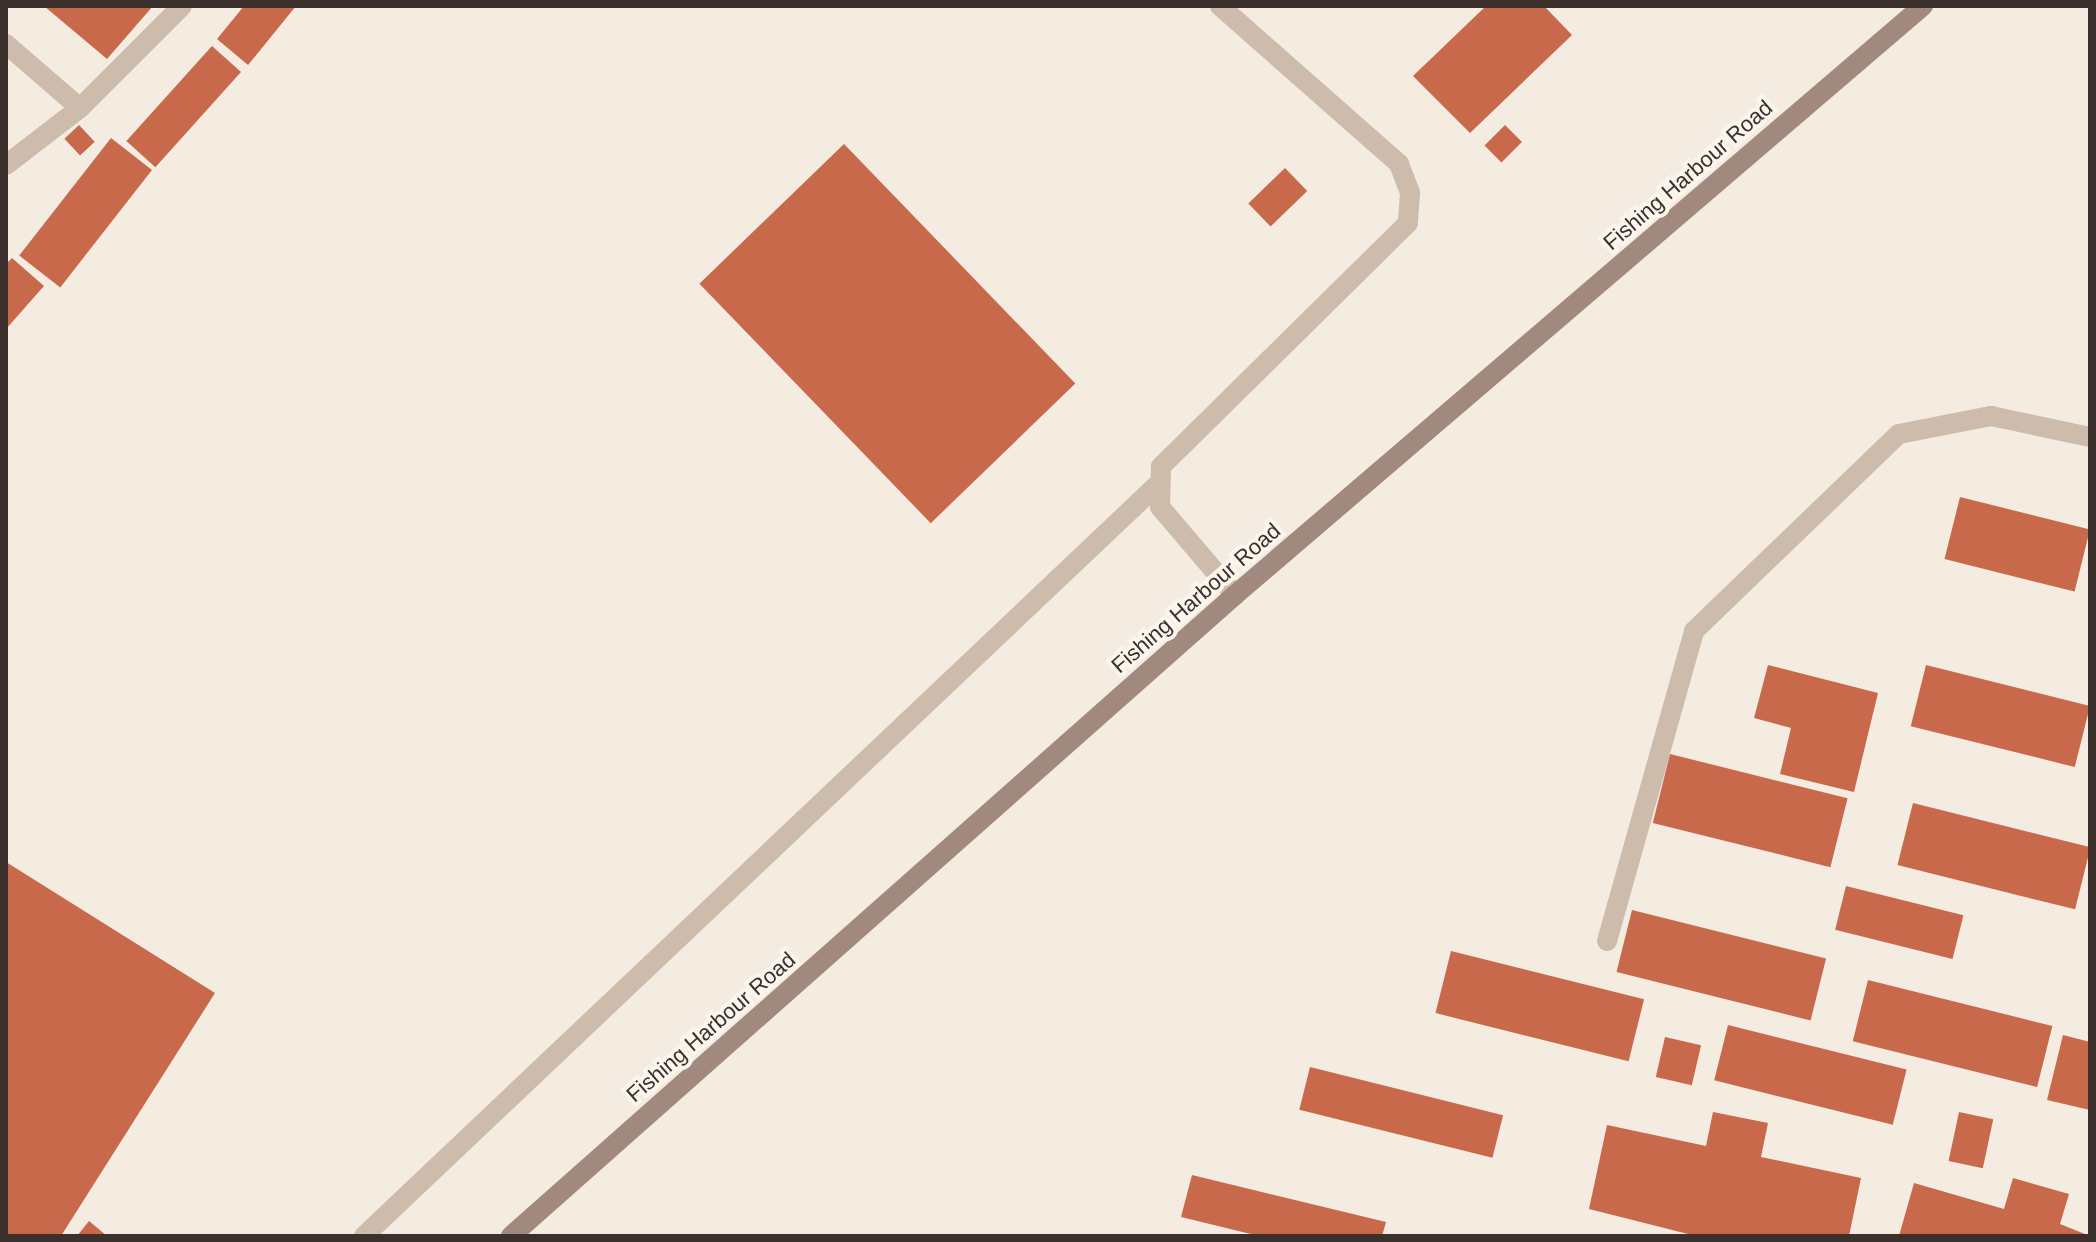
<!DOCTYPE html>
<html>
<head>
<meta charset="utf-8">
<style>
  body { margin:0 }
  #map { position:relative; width:2096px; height:1242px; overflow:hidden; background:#f4ebe1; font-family:Arial,sans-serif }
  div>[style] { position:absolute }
  .building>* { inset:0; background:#c8694b; transform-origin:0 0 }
  .lane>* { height:20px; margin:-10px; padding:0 10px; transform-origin:10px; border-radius:10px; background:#cdbbac }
  .street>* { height:20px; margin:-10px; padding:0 10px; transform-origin:10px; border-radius:10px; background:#cdbbac }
  .secondary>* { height:20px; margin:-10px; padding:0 10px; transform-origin:10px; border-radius:10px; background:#a18a7d }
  span { translate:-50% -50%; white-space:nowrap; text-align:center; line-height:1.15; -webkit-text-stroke:8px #fbf5ee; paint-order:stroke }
  .street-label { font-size:22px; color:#3b302b }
  .frame { position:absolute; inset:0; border:8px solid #3b302b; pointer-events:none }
</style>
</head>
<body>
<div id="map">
  <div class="building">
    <i style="clip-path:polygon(44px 6px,153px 6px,107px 59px)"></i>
    <i style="clip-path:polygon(244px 6px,296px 6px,248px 65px,217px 39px)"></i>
    <i style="clip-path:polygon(1486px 6px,1544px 6px,1572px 35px,1470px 133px,1413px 76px)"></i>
    <i style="left:212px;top:46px;width:39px;height:128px;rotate:42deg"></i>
    <i style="left:79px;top:125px;width:23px;height:20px;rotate:47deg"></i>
    <i style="left:1505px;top:125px;width:24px;height:29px;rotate:45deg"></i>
    <i style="left:111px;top:138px;width:52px;height:149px;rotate:38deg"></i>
    <i style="left:844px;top:144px;width:333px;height:201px;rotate:46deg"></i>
    <i style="left:1285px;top:168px;width:32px;height:51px;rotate:46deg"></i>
    <i style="clip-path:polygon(12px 258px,44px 286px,6px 329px,6px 264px)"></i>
    <i style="left:1960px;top:497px;width:134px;height:64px;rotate:14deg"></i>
    <i style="clip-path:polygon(1768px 665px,1878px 693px,1854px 792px,1780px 774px,1791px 728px,1754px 718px)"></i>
    <i style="left:1926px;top:665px;width:169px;height:63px;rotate:14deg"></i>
    <i style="left:1670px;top:754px;width:183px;height:71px;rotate:14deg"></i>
    <i style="left:1913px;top:803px;width:183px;height:64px;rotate:14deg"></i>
    <i style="clip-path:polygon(6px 862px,215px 993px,61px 1236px,6px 1236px)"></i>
    <i style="left:1846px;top:886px;width:121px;height:45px;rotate:14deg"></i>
    <i style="left:1632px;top:910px;width:200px;height:64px;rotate:14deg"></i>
    <i style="left:1451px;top:951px;width:199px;height:64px;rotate:14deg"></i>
    <i style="left:1868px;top:980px;width:190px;height:63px;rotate:14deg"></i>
    <i style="left:1728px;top:1025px;width:184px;height:57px;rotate:14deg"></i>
    <i style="clip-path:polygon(2063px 1035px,2090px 1042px,2090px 1110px,2047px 1100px)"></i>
    <i style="left:1665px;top:1037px;width:37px;height:41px;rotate:13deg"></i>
    <i style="left:1310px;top:1067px;width:199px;height:44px;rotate:14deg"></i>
    <i style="clip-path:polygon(1713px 1112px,1768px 1123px,1761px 1157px,1861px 1178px,1849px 1236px,1696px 1236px,1589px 1209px,1607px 1125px,1706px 1146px)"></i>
    <i style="left:1959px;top:1112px;width:35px;height:50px;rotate:12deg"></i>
    <i style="clip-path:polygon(1192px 1175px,1386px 1222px,1382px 1236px,1259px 1236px,1181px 1217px)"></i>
    <i style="clip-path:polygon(2013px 1178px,2069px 1194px,2060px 1224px,2090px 1236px,1899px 1236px,1914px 1183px,2004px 1209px)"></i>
    <i style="clip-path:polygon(89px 1221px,107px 1236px,77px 1236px)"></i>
  </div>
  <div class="lane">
    <i style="left:1607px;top:941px;width:322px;rotate:-74.3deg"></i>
    <i style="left:1694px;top:631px;width:284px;rotate:-43.9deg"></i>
    <i style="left:1899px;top:434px;width:94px;rotate:-11.1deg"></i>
    <i style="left:1991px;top:416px;width:101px;rotate:12deg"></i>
  </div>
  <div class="street">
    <i style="left:1220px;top:6px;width:239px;rotate:41.4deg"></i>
    <i style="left:1399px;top:164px;width:31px;rotate:69deg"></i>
    <i style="left:1410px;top:193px;width:30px;rotate:94deg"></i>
    <i style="left:1408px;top:223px;width:347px;rotate:135.4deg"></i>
    <i style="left:1161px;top:467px;width:40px;rotate:91.4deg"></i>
    <i style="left:1160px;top:507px;width:116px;rotate:49.6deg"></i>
    <i style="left:6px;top:44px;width:98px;rotate:40.9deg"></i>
    <i style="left:80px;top:108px;width:93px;rotate:142.4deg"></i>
    <i style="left:80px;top:108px;width:144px;rotate:-45deg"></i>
    <i style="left:364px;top:1236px;width:1091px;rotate:-43.44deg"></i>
  </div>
  <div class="secondary">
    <i style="left:511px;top:1236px;width:967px;rotate:-41.52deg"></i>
    <i style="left:1235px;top:595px;width:906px;rotate:-40.57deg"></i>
  </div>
  <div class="street-label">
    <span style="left:1688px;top:175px;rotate:-41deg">Fishing Harbour Road</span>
    <span style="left:1196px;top:598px;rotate:-41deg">Fishing Harbour Road</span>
    <span style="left:711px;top:1027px;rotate:-41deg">Fishing Harbour Road</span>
  </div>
  <div class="frame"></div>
</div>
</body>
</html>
